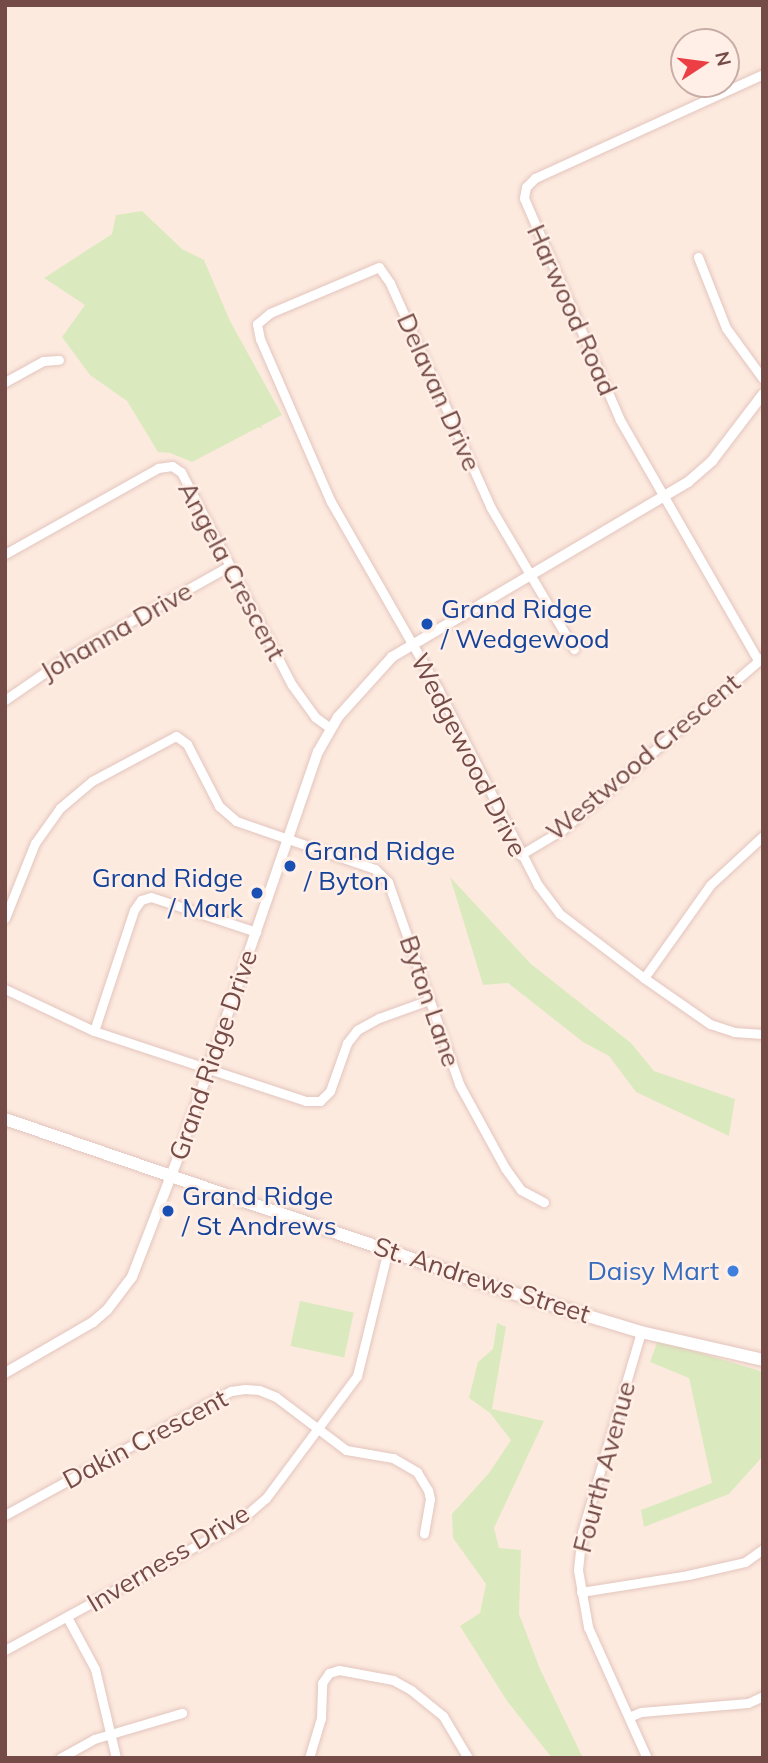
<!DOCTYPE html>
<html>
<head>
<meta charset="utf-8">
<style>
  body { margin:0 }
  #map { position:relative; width:768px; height:1763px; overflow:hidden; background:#fdeadf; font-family:Mulish,sans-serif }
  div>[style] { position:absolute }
  .green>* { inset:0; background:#dbeabe; transform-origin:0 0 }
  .roads { filter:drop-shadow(0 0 2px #e3c5be) drop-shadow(0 0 2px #e3c5be) }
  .minor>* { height:9px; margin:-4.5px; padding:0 4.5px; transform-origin:4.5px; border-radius:4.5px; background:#fff }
  .tertiary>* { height:10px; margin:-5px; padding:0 5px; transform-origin:5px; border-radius:5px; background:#fff }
  .secondary>* { height:12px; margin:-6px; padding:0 6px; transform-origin:6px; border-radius:6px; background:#fff }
  .dots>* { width:19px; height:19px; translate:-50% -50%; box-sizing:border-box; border:4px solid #ffefe6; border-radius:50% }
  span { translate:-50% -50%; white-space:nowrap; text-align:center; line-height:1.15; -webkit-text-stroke:5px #ffefe6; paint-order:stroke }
  .street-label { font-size:26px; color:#744b46 }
  .transit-label { font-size:26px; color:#164399 }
  .left { translate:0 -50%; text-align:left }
  .right { translate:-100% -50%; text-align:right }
  .shop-label { font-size:26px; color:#366cbe }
  .frame { position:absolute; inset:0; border:7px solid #744b46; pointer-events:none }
  .north { position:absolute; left:670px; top:28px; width:70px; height:70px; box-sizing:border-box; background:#ffefe6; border:2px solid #c7ada6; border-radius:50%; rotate:77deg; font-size:19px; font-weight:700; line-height:28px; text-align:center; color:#744b46 }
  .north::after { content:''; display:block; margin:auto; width:24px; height:32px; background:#ec3f45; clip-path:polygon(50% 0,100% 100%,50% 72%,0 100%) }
</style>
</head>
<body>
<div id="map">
  <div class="green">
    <i style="clip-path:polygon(142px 211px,182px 249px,204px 260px,230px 321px,282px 415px,261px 426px,263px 429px,259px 427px,192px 462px,170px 453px,158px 452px,127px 401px,90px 375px,62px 337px,85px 305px,44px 278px,112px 234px,116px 215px)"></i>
    <i style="clip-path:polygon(450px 877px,531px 964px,631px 1043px,654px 1071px,735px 1099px,729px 1136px,636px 1092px,609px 1056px,583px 1042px,508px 983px,483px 985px)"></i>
    <i style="left:300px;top:1301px;width:55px;height:46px;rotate:12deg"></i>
    <i style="clip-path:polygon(497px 1323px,506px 1327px,492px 1409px,544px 1421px,494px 1528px,499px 1548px,521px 1550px,519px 1614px,540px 1669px,583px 1758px,552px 1758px,507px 1701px,460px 1626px,480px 1613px,486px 1584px,453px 1538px,452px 1514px,489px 1473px,511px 1440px,490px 1413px,469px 1398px,478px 1362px,493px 1349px)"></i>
    <i style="clip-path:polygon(658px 1340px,763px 1372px,763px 1456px,729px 1494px,644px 1527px,641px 1510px,712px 1483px,689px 1378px,650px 1362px)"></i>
  </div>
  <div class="roads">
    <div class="minor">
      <i style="left:698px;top:257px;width:76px;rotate:68.5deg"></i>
      <i style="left:726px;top:328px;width:63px;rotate:54deg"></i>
      <i style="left:5px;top:382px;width:43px;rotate:-28.9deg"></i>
      <i style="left:43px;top:361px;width:16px;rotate:-4deg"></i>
      <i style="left:5px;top:554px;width:176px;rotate:-29.3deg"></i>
      <i style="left:158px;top:468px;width:14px;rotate:-8deg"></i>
      <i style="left:172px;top:466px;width:11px;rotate:34deg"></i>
      <i style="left:181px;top:472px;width:240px;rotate:62.5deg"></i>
      <i style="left:292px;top:685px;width:39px;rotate:54deg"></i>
      <i style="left:315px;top:717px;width:19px;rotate:36deg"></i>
      <i style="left:574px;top:649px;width:164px;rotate:-120.5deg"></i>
      <i style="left:491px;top:508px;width:247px;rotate:-114.2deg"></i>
      <i style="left:390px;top:283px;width:19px;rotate:-125deg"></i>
      <i style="left:379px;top:267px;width:118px;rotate:157.1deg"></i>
      <i style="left:270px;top:313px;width:17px;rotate:140deg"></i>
      <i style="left:257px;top:324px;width:15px;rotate:79deg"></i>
      <i style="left:260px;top:339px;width:178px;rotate:66.5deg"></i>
      <i style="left:331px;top:502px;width:215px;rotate:60.2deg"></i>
      <i style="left:438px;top:689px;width:220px;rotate:63deg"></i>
      <i style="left:538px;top:885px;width:36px;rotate:53deg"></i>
      <i style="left:560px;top:914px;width:106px;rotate:37.3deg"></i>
      <i style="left:644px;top:978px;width:80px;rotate:34.9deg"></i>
      <i style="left:710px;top:1024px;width:25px;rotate:18deg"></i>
      <i style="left:734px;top:1032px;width:29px;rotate:4deg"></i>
      <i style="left:758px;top:660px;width:277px;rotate:-119.9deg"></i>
      <i style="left:620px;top:420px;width:242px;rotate:-113.4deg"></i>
      <i style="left:524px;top:198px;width:11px;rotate:-80deg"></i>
      <i style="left:526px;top:187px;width:13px;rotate:-45deg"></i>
      <i style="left:535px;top:178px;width:251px;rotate:-24.5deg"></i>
      <i style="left:5px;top:700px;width:75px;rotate:-34.7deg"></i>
      <i style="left:67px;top:657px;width:186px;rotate:-29.3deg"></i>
      <i style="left:520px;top:855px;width:49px;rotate:-30.8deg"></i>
      <i style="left:562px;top:830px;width:265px;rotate:-40.7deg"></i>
      <i style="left:5px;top:918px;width:81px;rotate:-68.2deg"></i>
      <i style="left:35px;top:843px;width:43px;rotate:-54.5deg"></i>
      <i style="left:60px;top:808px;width:42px;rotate:-40.2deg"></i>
      <i style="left:92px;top:781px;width:95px;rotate:-28.2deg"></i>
      <i style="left:176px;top:736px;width:14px;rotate:36deg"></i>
      <i style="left:187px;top:744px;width:70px;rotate:62.7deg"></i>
      <i style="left:219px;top:806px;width:23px;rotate:41deg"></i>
      <i style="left:236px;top:821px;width:147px;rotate:19.1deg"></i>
      <i style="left:375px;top:869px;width:18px;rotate:45deg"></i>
      <i style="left:388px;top:882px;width:214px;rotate:70.6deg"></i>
      <i style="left:459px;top:1084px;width:96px;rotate:61.3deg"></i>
      <i style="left:505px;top:1168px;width:27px;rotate:54deg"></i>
      <i style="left:521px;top:1190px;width:26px;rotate:28deg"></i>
      <i style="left:644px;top:978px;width:114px;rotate:-54.6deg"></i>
      <i style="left:710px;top:885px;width:72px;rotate:-42.8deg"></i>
      <i style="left:5px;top:989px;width:98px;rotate:25.3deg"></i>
      <i style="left:94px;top:1031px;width:223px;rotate:18.3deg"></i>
      <i style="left:306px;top:1101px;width:14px"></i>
      <i style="left:320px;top:1101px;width:14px;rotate:-45deg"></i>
      <i style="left:330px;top:1091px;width:51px;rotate:-70.5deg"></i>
      <i style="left:347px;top:1043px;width:16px;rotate:-52deg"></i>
      <i style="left:357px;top:1030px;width:25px;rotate:-29deg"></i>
      <i style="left:379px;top:1018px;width:53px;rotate:-19.8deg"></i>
      <i style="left:94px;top:1031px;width:127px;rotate:-71.7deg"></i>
      <i style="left:134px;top:910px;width:12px;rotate:-55deg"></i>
      <i style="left:141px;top:900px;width:10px;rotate:-17deg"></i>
      <i style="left:151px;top:897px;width:111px;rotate:18.4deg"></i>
      <i style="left:641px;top:1332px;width:209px;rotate:106.4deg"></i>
      <i style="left:582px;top:1532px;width:38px;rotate:96deg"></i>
      <i style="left:578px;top:1570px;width:58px;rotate:80deg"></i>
      <i style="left:588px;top:1627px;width:144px;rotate:65.8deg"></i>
      <i style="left:5px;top:1515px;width:258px;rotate:-28.8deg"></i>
      <i style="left:231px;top:1391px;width:14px;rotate:-8deg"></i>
      <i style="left:245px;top:1389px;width:14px;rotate:4deg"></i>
      <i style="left:259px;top:1390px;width:18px;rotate:22deg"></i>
      <i style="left:276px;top:1397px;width:88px;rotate:37.1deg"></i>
      <i style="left:346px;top:1450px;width:48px;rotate:9.7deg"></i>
      <i style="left:393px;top:1458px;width:28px;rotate:30deg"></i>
      <i style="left:417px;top:1472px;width:21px;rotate:59deg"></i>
      <i style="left:428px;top:1490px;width:9px;rotate:77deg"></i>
      <i style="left:430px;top:1499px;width:35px;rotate:100deg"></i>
      <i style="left:581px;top:1592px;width:108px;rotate:-9deg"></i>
      <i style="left:688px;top:1575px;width:58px;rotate:-12.8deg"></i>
      <i style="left:745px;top:1562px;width:22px;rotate:-36deg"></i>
      <i style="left:67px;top:1617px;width:59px;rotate:61.7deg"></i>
      <i style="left:95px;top:1669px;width:91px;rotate:76.7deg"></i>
      <i style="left:5px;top:1650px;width:240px;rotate:-28.6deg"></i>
      <i style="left:216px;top:1535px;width:24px;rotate:-30deg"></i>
      <i style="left:237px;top:1523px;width:38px;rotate:-41deg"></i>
      <i style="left:266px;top:1498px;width:152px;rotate:-53.3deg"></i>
      <i style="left:357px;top:1376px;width:130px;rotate:-76.2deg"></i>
      <i style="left:629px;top:1717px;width:13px;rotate:-23deg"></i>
      <i style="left:641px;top:1712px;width:107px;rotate:-4.8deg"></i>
      <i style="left:748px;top:1703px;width:17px;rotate:-25deg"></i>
      <i style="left:60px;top:1758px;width:39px;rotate:-29deg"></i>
      <i style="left:94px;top:1739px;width:92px;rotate:-16.5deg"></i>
      <i style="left:309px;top:1758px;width:42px;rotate:-73.3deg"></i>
      <i style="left:321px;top:1718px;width:35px;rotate:-88deg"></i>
      <i style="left:322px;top:1683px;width:12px;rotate:-55deg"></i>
      <i style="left:329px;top:1673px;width:10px;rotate:-17deg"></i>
      <i style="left:339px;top:1670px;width:55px;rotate:10.5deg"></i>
      <i style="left:393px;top:1680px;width:21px;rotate:29deg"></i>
      <i style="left:411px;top:1690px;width:41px;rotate:39.1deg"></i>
      <i style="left:443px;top:1716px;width:49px;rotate:59.2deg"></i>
    </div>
    <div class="tertiary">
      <i style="left:5px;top:1373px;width:102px;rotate:-30.1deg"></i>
      <i style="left:93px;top:1322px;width:18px;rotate:-41deg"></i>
      <i style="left:107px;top:1310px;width:41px;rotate:-52.9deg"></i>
      <i style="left:132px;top:1277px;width:128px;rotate:-68.9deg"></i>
      <i style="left:178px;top:1158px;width:429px;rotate:-71deg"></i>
      <i style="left:318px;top:752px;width:40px;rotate:-60.3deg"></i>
      <i style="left:338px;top:717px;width:81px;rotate:-48deg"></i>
      <i style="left:392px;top:657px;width:344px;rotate:-30.6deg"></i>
      <i style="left:688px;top:482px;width:32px;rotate:-41deg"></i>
      <i style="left:712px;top:461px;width:84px;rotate:-52.7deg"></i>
    </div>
    <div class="secondary">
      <i style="left:5px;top:1119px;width:530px;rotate:18.95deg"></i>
      <i style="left:506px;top:1291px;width:141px;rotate:16.9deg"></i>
      <i style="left:641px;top:1332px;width:125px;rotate:12.9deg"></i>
    </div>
  </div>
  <div class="dots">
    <i style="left:427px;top:624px;background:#1a4fb4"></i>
    <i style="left:290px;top:866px;background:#1a4fb4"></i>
    <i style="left:257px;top:893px;background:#1a4fb4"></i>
    <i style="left:168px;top:1211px;background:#1a4fb4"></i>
    <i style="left:733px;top:1271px;background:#3f7fe0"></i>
  </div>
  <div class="street-label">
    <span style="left:572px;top:310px;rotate:66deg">Harwood Road</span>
    <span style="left:439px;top:392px;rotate:66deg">Delavan Drive</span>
    <span style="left:232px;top:571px;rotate:62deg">Angela Crescent</span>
    <span style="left:116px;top:631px;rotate:-30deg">Johanna Drive</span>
    <span style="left:469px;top:755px;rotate:63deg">Wedgewood Drive</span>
    <span style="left:643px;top:757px;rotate:-40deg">Westwood Crescent</span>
    <span style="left:430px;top:1001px;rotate:71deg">Byton Lane</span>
    <span style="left:213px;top:1055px;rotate:-71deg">Grand Ridge Drive</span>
    <span style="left:482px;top:1280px;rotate:18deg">St. Andrews Street</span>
    <span style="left:145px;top:1439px;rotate:-28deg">Dakin Crescent</span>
    <span style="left:604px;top:1467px;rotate:-75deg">Fourth Avenue</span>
    <span style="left:168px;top:1558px;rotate:-31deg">Inverness Drive</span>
  </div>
  <div class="transit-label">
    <span class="left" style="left:441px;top:624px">Grand Ridge<br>/ Wedgewood</span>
    <span class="left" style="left:304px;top:866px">Grand Ridge<br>/ Byton</span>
    <span class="right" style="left:243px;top:893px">Grand Ridge<br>/ Mark</span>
    <span class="left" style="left:182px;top:1211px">Grand Ridge<br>/ St Andrews</span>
  </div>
  <div class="shop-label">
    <span class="right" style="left:719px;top:1271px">Daisy Mart</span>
  </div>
  <div class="frame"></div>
  <div class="north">N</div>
</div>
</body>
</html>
